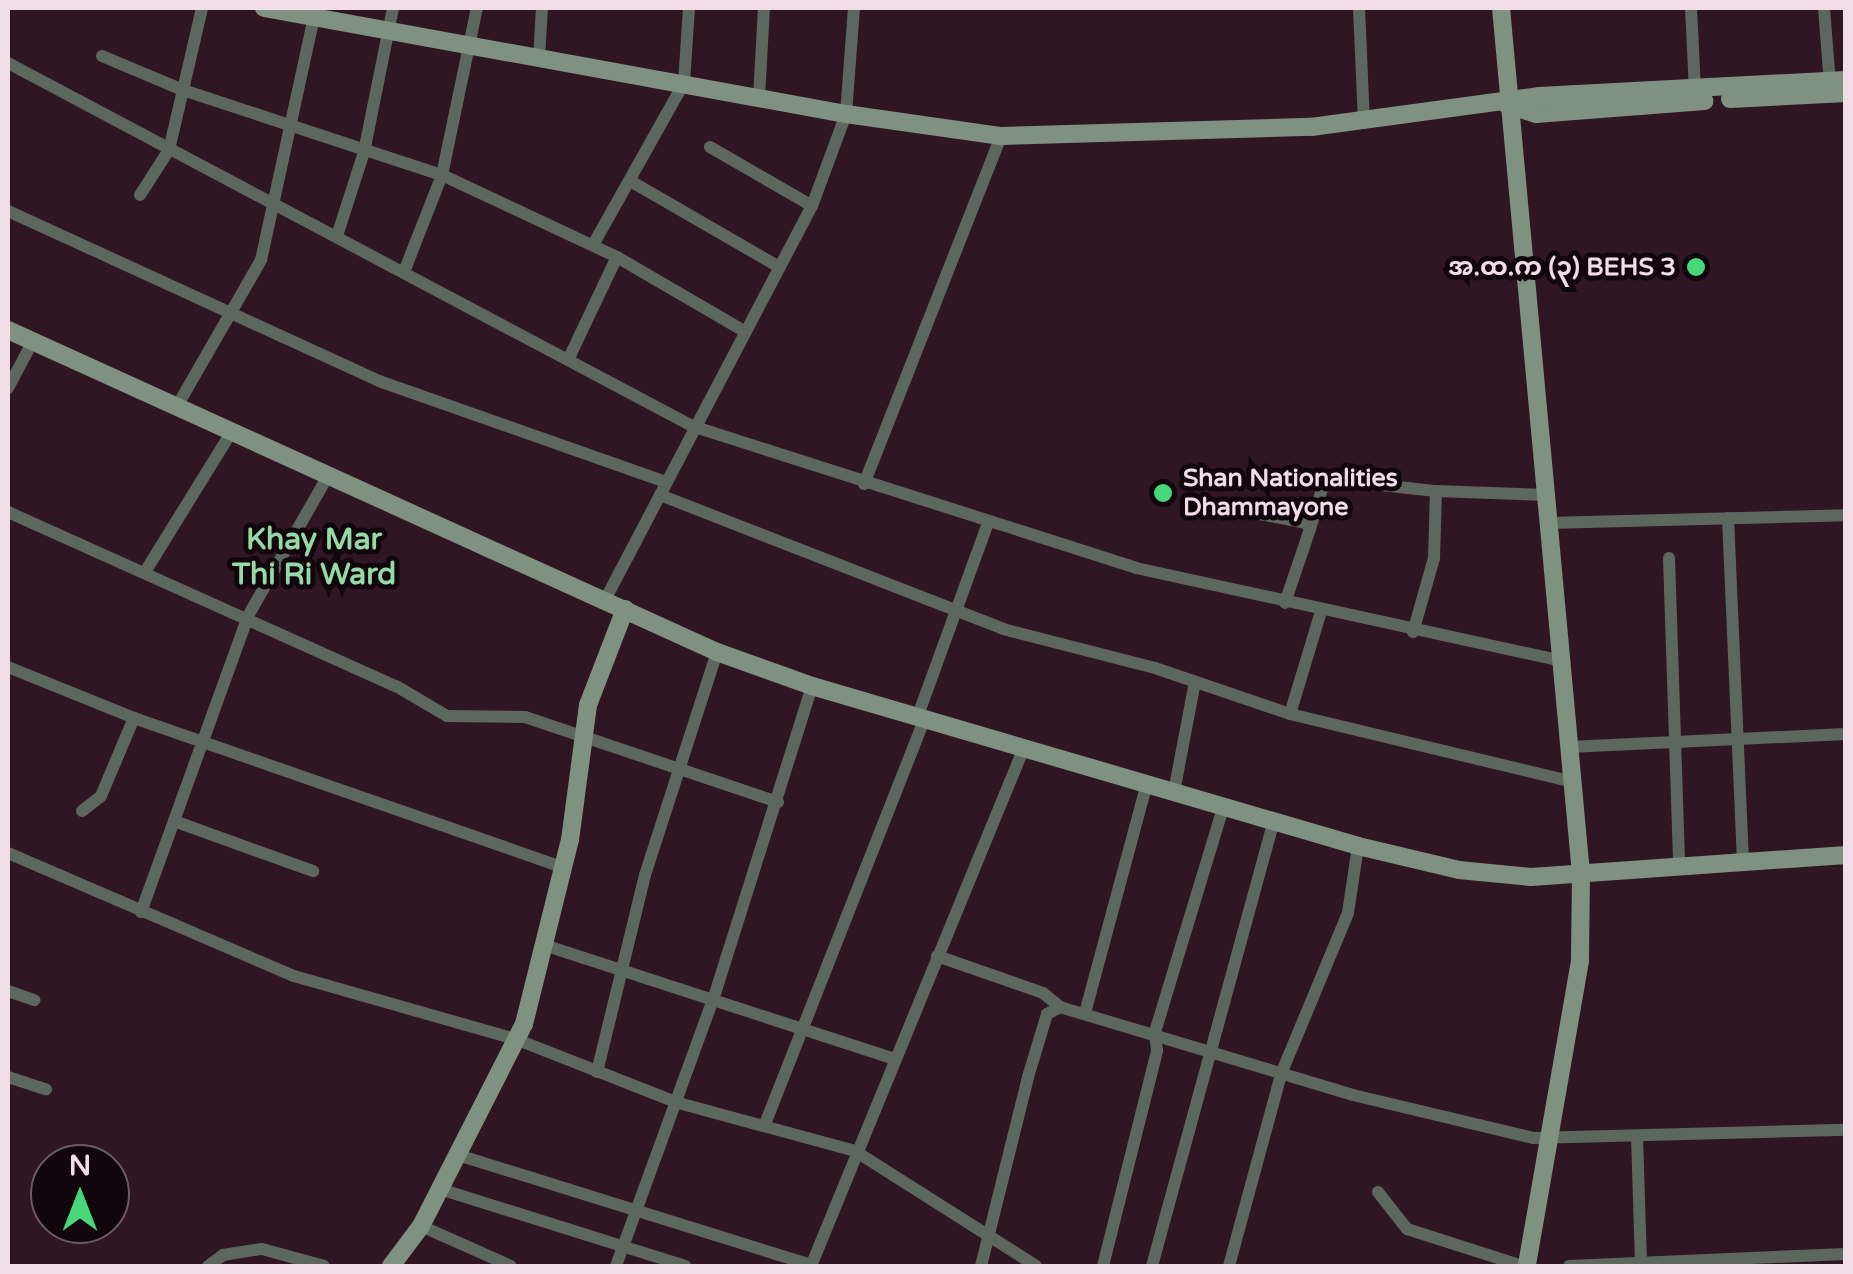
<!DOCTYPE html>
<html>
<head>
<meta charset="utf-8">
<style>
  body { margin:0 }
  #map { position:relative; width:1853px; height:1274px; overflow:hidden; background:#301622; font-family:"Varela Round","Noto Sans Myanmar",sans-serif }
  div>[style] { position:absolute }
  .street>* { height:12px; margin:-6px; padding:0 6px; transform-origin:6px; border-radius:6px; background:#5c685f }
  .secondary>* { height:18px; margin:-9px; padding:0 9px; transform-origin:9px; border-radius:9px; background:#7f9282 }
  .dots>* { width:28px; height:28px; translate:-50% -50%; box-sizing:border-box; border:5px solid #11060b; border-radius:50% }
  span { translate:-50% -50%; white-space:nowrap; text-align:center; line-height:1.15; -webkit-text-stroke:10px #11060b; paint-order:stroke }
  .poi-label { font-size:25px; color:#f0dde5; font-weight:700 }
  .right { translate:-100% -50%; text-align:right }
  .left { translate:0 -50%; text-align:left }
  .quarter-label { font-size:30px; color:#95d9a5; font-weight:700 }
  .frame { position:absolute; inset:0; border:10px solid #f0dde5; pointer-events:none }
  .north { position:absolute; left:30px; top:1144px; width:100px; height:100px; box-sizing:border-box; background:#11060b; border:2px solid #6a5c62; border-radius:50%; rotate:0deg; font-size:28px; font-weight:700; line-height:40px; text-align:center; color:#f0dde5 }
  .north::after { content:''; display:block; margin:auto; width:35px; height:45px; background:#47d779; clip-path:polygon(50% 0,100% 100%,50% 72%,0 100%) }
</style>
</head>
<body>
<div id="map">
  <div class="street">
    <i style="left:1359px;top:8px;width:115px;rotate:87.5deg"></i>
    <i style="left:1691px;top:8px;width:82px;rotate:87.2deg"></i>
    <i style="left:1824px;top:8px;width:77px;rotate:85.5deg"></i>
    <i style="left:102px;top:56px;width:88px;rotate:22.8deg"></i>
    <i style="left:183px;top:90px;width:273px;rotate:18.2deg"></i>
    <i style="left:442px;top:175px;width:193px;rotate:25.1deg"></i>
    <i style="left:617px;top:257px;width:147px;rotate:30.2deg"></i>
    <i style="left:539px;top:58px;width:50px;rotate:-86.6deg"></i>
    <i style="left:8px;top:63px;width:774px;rotate:27.95deg"></i>
    <i style="left:692px;top:426px;width:466px;rotate:17.7deg"></i>
    <i style="left:1136px;top:568px;width:435px;rotate:12.3deg"></i>
    <i style="left:759px;top:97px;width:89px;rotate:-86.8deg"></i>
    <i style="left:710px;top:147px;width:118px;rotate:30deg"></i>
    <i style="left:632px;top:182px;width:170px;rotate:30deg"></i>
    <i style="left:140px;top:195px;width:54px;rotate:-57.2deg"></i>
    <i style="left:169px;top:150px;width:146px;rotate:-76.9deg"></i>
    <i style="left:8px;top:211px;width:408px;rotate:24.6deg"></i>
    <i style="left:379px;top:381px;width:304px;rotate:19.4deg"></i>
    <i style="left:337px;top:236px;width:88px;rotate:-72.2deg"></i>
    <i style="left:364px;top:152px;width:147px;rotate:-78.6deg"></i>
    <i style="left:593px;top:245px;width:186px;rotate:-60.7deg"></i>
    <i style="left:684px;top:83px;width:75px;rotate:-86.2deg"></i>
    <i style="left:404px;top:272px;width:104px;rotate:-68.6deg"></i>
    <i style="left:442px;top:175px;width:171px;rotate:-78.2deg"></i>
    <i style="left:568px;top:360px;width:114px;rotate:-64.6deg"></i>
    <i style="left:8px;top:388px;width:53px;rotate:-62deg"></i>
    <i style="left:176px;top:408px;width:171px;rotate:-60.1deg"></i>
    <i style="left:261px;top:260px;width:258px;rotate:-77.7deg"></i>
    <i style="left:864px;top:484px;width:374px;rotate:-68.5deg"></i>
    <i style="left:1436px;top:491px;width:110px;rotate:2.1deg"></i>
    <i style="left:660px;top:495px;width:368px;rotate:21.3deg"></i>
    <i style="left:1003px;top:629px;width:157px;rotate:14.4deg"></i>
    <i style="left:1155px;top:668px;width:143px;rotate:18.8deg"></i>
    <i style="left:1290px;top:714px;width:291px;rotate:13.5deg"></i>
    <i style="left:1245px;top:511px;width:62px;rotate:11.1deg"></i>
    <i style="left:1306px;top:523px;width:7px;rotate:56deg"></i>
    <i style="left:1310px;top:529px;width:78px;rotate:108.7deg"></i>
    <i style="left:8px;top:512px;width:425px;rotate:24.2deg"></i>
    <i style="left:396px;top:686px;width:59px;rotate:30.5deg"></i>
    <i style="left:447px;top:716px;width:78px;rotate:0.7deg"></i>
    <i style="left:525px;top:717px;width:267px;rotate:18.6deg"></i>
    <i style="left:1728px;top:518px;width:342px;rotate:87.5deg"></i>
    <i style="left:1548px;top:523px;width:298px;rotate:-1.5deg"></i>
    <i style="left:1310px;top:529px;width:52px;rotate:-73.3deg"></i>
    <i style="left:1325px;top:479px;width:112px;rotate:6.2deg"></i>
    <i style="left:1436px;top:491px;width:67px;rotate:91.7deg"></i>
    <i style="left:1434px;top:558px;width:77px;rotate:105.8deg"></i>
    <i style="left:1669px;top:558px;width:307px;rotate:88.1deg"></i>
    <i style="left:145px;top:572px;width:163px;rotate:-58.3deg"></i>
    <i style="left:605px;top:600px;width:445px;rotate:-62.3deg"></i>
    <i style="left:812px;top:206px;width:98px;rotate:-69.7deg"></i>
    <i style="left:846px;top:114px;width:106px;rotate:-85.7deg"></i>
    <i style="left:8px;top:667px;width:136px;rotate:22deg"></i>
    <i style="left:134px;top:718px;width:454px;rotate:19.2deg"></i>
    <i style="left:1290px;top:714px;width:108px;rotate:-73.2deg"></i>
    <i style="left:917px;top:718px;width:208px;rotate:-70deg"></i>
    <i style="left:1569px;top:747px;width:277px;rotate:-2.7deg"></i>
    <i style="left:1174px;top:792px;width:112px;rotate:-79.2deg"></i>
    <i style="left:82px;top:811px;width:24px;rotate:-38deg"></i>
    <i style="left:101px;top:796px;width:85px;rotate:-67.1deg"></i>
    <i style="left:174px;top:821px;width:148px;rotate:19.8deg"></i>
    <i style="left:8px;top:853px;width:311px;rotate:23.3deg"></i>
    <i style="left:294px;top:976px;width:233px;rotate:15.9deg"></i>
    <i style="left:518px;top:1040px;width:169px;rotate:21.5deg"></i>
    <i style="left:675px;top:1102px;width:187px;rotate:15.2deg"></i>
    <i style="left:855px;top:1151px;width:214px;rotate:32.4deg"></i>
    <i style="left:141px;top:912px;width:315px;rotate:-70.1deg"></i>
    <i style="left:248px;top:616px;width:161px;rotate:-60.3deg"></i>
    <i style="left:544px;top:945px;width:368px;rotate:18deg"></i>
    <i style="left:937px;top:956px;width:112px;rotate:19.2deg"></i>
    <i style="left:1043px;top:993px;width:22px;rotate:39deg"></i>
    <i style="left:8px;top:991px;width:28px;rotate:19deg"></i>
    <i style="left:1085px;top:1013px;width:237px;rotate:-74.9deg"></i>
    <i style="left:597px;top:1072px;width:203px;rotate:-76.3deg"></i>
    <i style="left:645px;top:875px;width:234px;rotate:-72.1deg"></i>
    <i style="left:8px;top:1077px;width:40px;rotate:18deg"></i>
    <i style="left:765px;top:1124px;width:434px;rotate:-68.5deg"></i>
    <i style="left:1637px;top:1136px;width:130px;rotate:88.2deg"></i>
    <i style="left:458px;top:1155px;width:371px;rotate:17.3deg"></i>
    <i style="left:440px;top:1189px;width:257px;rotate:17.4deg"></i>
    <i style="left:1378px;top:1192px;width:47px;rotate:51.9deg"></i>
    <i style="left:1407px;top:1229px;width:122px;rotate:17.7deg"></i>
    <i style="left:421px;top:1226px;width:98px;rotate:24deg"></i>
    <i style="left:208px;top:1266px;width:19px;rotate:-36deg"></i>
    <i style="left:223px;top:1255px;width:39px;rotate:-9deg"></i>
    <i style="left:262px;top:1249px;width:64px;rotate:15.3deg"></i>
    <i style="left:616px;top:1266px;width:286px;rotate:-70deg"></i>
    <i style="left:714px;top:997px;width:326px;rotate:-72.5deg"></i>
    <i style="left:811px;top:1266px;width:558px;rotate:-67.66deg"></i>
    <i style="left:981px;top:1266px;width:195px;rotate:-76deg"></i>
    <i style="left:1028px;top:1077px;width:66px;rotate:-73.2deg"></i>
    <i style="left:1047px;top:1014px;width:15px;rotate:-28deg"></i>
    <i style="left:1060px;top:1007px;width:306px;rotate:16.7deg"></i>
    <i style="left:1353px;top:1095px;width:185px;rotate:13.4deg"></i>
    <i style="left:1533px;top:1138px;width:313px;rotate:-1.5deg"></i>
    <i style="left:1103px;top:1266px;width:222px;rotate:-75.9deg"></i>
    <i style="left:1157px;top:1051px;width:19px;rotate:-96deg"></i>
    <i style="left:1155px;top:1032px;width:234px;rotate:-73.1deg"></i>
    <i style="left:1152px;top:1266px;width:461px;rotate:-74.7deg"></i>
    <i style="left:1229px;top:1266px;width:199px;rotate:-74.8deg"></i>
    <i style="left:1281px;top:1074px;width:174px;rotate:-67.4deg"></i>
    <i style="left:1348px;top:913px;width:68px;rotate:-81.5deg"></i>
    <i style="left:1569px;top:1266px;width:277px;rotate:-2.5deg"></i>
  </div>
  <div class="secondary">
    <i style="left:264px;top:8px;width:592px;rotate:10.32deg"></i>
    <i style="left:846px;top:114px;width:157px;rotate:8.1deg"></i>
    <i style="left:1001px;top:136px;width:310px;rotate:-1.7deg"></i>
    <i style="left:1311px;top:127px;width:230px;rotate:-7.7deg"></i>
    <i style="left:1539px;top:96px;width:307px;rotate:-3deg"></i>
    <i style="left:1501px;top:8px;width:870px;rotate:84.72deg"></i>
    <i style="left:1581px;top:874px;width:87px;rotate:90.7deg"></i>
    <i style="left:1580px;top:961px;width:310px;rotate:99.9deg"></i>
    <i style="left:1730px;top:99px;width:116px;rotate:-3deg"></i>
    <i style="left:1507px;top:105px;width:30px;rotate:17deg"></i>
    <i style="left:1536px;top:114px;width:169px;rotate:-4.4deg"></i>
    <i style="left:8px;top:330px;width:779px;rotate:24.43deg"></i>
    <i style="left:717px;top:652px;width:101px;rotate:19.7deg"></i>
    <i style="left:812px;top:686px;width:569px;rotate:16.33deg"></i>
    <i style="left:1358px;top:846px;width:104px;rotate:13.4deg"></i>
    <i style="left:1459px;top:870px;width:72px;rotate:5.6deg"></i>
    <i style="left:1531px;top:877px;width:316px;rotate:-4deg"></i>
    <i style="left:391px;top:1266px;width:50px;rotate:-53.1deg"></i>
    <i style="left:421px;top:1226px;width:227px;rotate:-63deg"></i>
    <i style="left:524px;top:1024px;width:190px;rotate:-76deg"></i>
    <i style="left:570px;top:840px;width:136px;rotate:-82.4deg"></i>
    <i style="left:588px;top:705px;width:103px;rotate:-68.9deg"></i>
  </div>
  <div class="dots">
    <i style="left:1696px;top:267px;background:#47d779"></i>
    <i style="left:1163px;top:493px;background:#47d779"></i>
  </div>
  <div class="poi-label">
    <span class="right" style="left:1676px;top:267px">အ.ထ.က (၃) BEHS 3</span>
    <span class="left" style="left:1183px;top:493px">Shan Nationalities<br>Dhammayone</span>
  </div>
  <div class="quarter-label">
    <span style="left:314px;top:557px">Khay Mar<br>Thi Ri Ward</span>
  </div>
  <div class="frame"></div>
  <div class="north">N</div>
</div>
</body>
</html>
